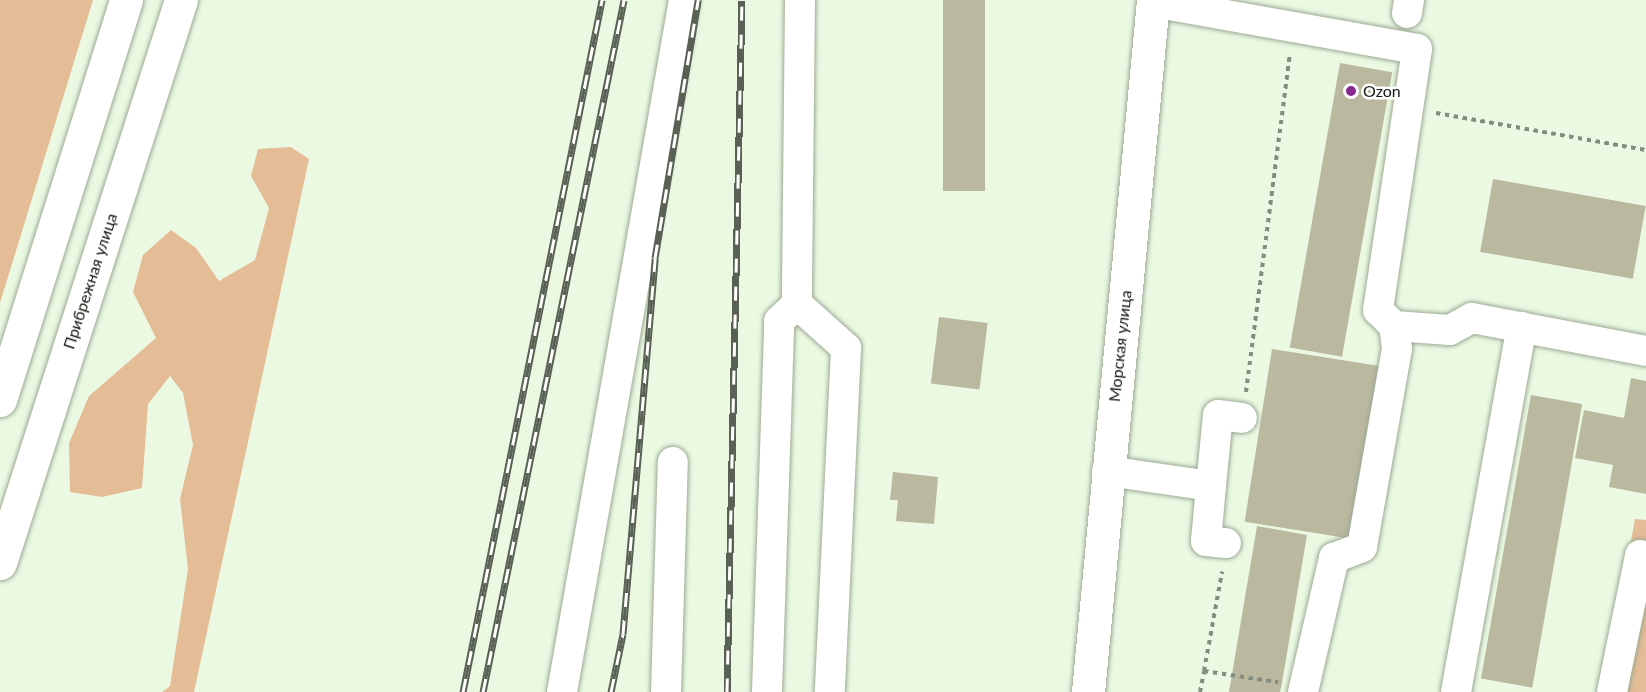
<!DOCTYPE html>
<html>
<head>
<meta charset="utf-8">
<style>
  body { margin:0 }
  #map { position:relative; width:1646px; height:692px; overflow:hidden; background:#ebf9e3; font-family:Lato,sans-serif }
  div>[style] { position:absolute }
  .green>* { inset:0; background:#e4bc96 }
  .building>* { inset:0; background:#bbb8a0; transform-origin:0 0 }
  .path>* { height:4px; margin-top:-2px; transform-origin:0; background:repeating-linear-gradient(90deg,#838d7e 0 4.5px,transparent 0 9px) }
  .roads { filter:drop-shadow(0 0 2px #9ca994) drop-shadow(0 0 2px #9ca994) }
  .minor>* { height:30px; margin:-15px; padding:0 15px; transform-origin:15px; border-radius:15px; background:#fff }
  .major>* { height:33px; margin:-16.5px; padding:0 16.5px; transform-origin:16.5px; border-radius:16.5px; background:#fff }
  .rail>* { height:7px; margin-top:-3.5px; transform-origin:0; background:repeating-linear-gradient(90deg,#fff 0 14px,#596154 0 28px); box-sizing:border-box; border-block:2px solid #596154 }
  .dots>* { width:16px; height:16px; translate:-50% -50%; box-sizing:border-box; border:3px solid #fff; border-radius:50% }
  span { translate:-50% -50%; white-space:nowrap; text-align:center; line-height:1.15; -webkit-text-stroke:5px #fff; paint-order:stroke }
  .poi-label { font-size:16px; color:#131810 }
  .left { translate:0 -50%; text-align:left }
  .street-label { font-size:16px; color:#131810 }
</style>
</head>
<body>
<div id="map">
  <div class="green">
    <i style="clip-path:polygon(0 0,93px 0,0 303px)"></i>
    <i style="clip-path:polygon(291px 147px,309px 159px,194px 692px,162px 692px,170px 686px,188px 569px,180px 499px,193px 445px,183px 393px,170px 376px,148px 404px,142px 488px,102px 497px,70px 492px,69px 443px,89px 396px,156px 338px,133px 292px,143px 255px,171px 230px,196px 248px,219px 281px,255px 260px,269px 208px,251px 176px,258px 149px)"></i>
    <i style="clip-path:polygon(1635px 519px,1646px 520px,1646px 692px,1603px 692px)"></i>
  </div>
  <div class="building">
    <i style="left:943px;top:0;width:42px;height:191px"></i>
    <i style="left:1340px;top:63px;width:53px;height:289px;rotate:10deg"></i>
    <i style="left:1493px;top:179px;width:155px;height:74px;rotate:10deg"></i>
    <i style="left:939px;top:317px;width:49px;height:67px;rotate:7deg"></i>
    <i style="left:1272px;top:349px;width:109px;height:175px;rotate:9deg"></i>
    <i style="clip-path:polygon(1631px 378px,1646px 381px,1646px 494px,1609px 487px,1613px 465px,1575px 458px,1584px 410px,1624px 418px)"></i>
    <i style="left:1531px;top:395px;width:52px;height:288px;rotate:10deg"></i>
    <i style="clip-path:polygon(893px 472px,938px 477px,934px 524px,896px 521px,898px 500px,890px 500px)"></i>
    <i style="clip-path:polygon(1257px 526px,1307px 535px,1282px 683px,1280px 692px,1229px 692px)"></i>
  </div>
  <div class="path">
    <i style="left:1436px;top:113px;width:213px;rotate:10deg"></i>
    <i style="left:1246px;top:392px;width:341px;rotate:-82.6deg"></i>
    <i style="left:1204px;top:671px;width:101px;rotate:-79.7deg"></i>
    <i style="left:1200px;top:692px;width:21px;rotate:-79deg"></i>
    <i style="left:1204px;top:671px;width:75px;rotate:8.5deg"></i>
  </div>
  <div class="roads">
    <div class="minor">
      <i style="left:800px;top:0;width:304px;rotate:90.6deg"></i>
      <i style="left:797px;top:304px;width:66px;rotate:41.9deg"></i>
      <i style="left:846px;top:348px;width:344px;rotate:92.7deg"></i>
      <i style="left:1153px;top:2px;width:268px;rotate:10.1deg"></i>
      <i style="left:1417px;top:49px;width:264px;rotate:98.5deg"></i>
      <i style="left:1378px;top:310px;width:23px;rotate:45deg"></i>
      <i style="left:1394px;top:326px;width:56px;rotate:4.1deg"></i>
      <i style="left:1450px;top:330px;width:25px;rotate:-29deg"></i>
      <i style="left:1472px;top:318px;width:177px;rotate:10.7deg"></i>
      <i style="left:1407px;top:13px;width:13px;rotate:-81deg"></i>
      <i style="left:1107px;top:471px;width:105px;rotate:8.2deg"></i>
      <i style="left:1211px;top:486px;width:55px;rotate:95.2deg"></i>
      <i style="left:1206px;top:541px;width:20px;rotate:6deg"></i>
      <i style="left:1211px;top:486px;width:71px;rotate:-84.4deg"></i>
      <i style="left:1218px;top:415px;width:24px;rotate:7deg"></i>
      <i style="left:562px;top:692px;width:703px;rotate:-80deg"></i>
      <i style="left:666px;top:692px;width:230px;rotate:-88.3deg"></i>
      <i style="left:767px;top:692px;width:371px;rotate:-88.1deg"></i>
      <i style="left:779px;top:321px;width:25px;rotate:-43deg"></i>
      <i style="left:1303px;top:692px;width:138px;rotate:-77deg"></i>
      <i style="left:1334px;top:558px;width:30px;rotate:-21deg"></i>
      <i style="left:1362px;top:547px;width:201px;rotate:-80deg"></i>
      <i style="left:1397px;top:349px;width:23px;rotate:-97deg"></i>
      <i style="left:1456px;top:692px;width:371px;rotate:-79.8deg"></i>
      <i style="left:1612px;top:692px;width:140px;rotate:-78.4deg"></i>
    </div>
    <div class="major">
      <i style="left:0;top:400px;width:419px;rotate:-72.5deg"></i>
      <i style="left:0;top:563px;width:591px;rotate:-72.18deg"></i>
      <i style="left:1088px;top:692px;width:695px;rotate:-84.63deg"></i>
    </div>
  </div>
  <div class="rail">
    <i style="left:463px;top:692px;width:706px;rotate:-78.64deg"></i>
    <i style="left:483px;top:692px;width:706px;rotate:-78.48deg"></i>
    <i style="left:611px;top:692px;width:59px;rotate:-78.3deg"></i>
    <i style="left:623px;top:634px;width:377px;rotate:-85.1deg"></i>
    <i style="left:655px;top:258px;width:262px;rotate:-80.5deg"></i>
    <i style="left:727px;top:692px;width:692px;rotate:-88.76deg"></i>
  </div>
  <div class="dots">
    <i style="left:1351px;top:91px;background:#862892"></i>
  </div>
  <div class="poi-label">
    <span class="left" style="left:1363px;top:91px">Ozon</span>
  </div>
  <div class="street-label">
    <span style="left:90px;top:281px;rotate:-72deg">Прибрежная улица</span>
    <span style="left:1120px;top:346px;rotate:-84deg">Морская улица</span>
  </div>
</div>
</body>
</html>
